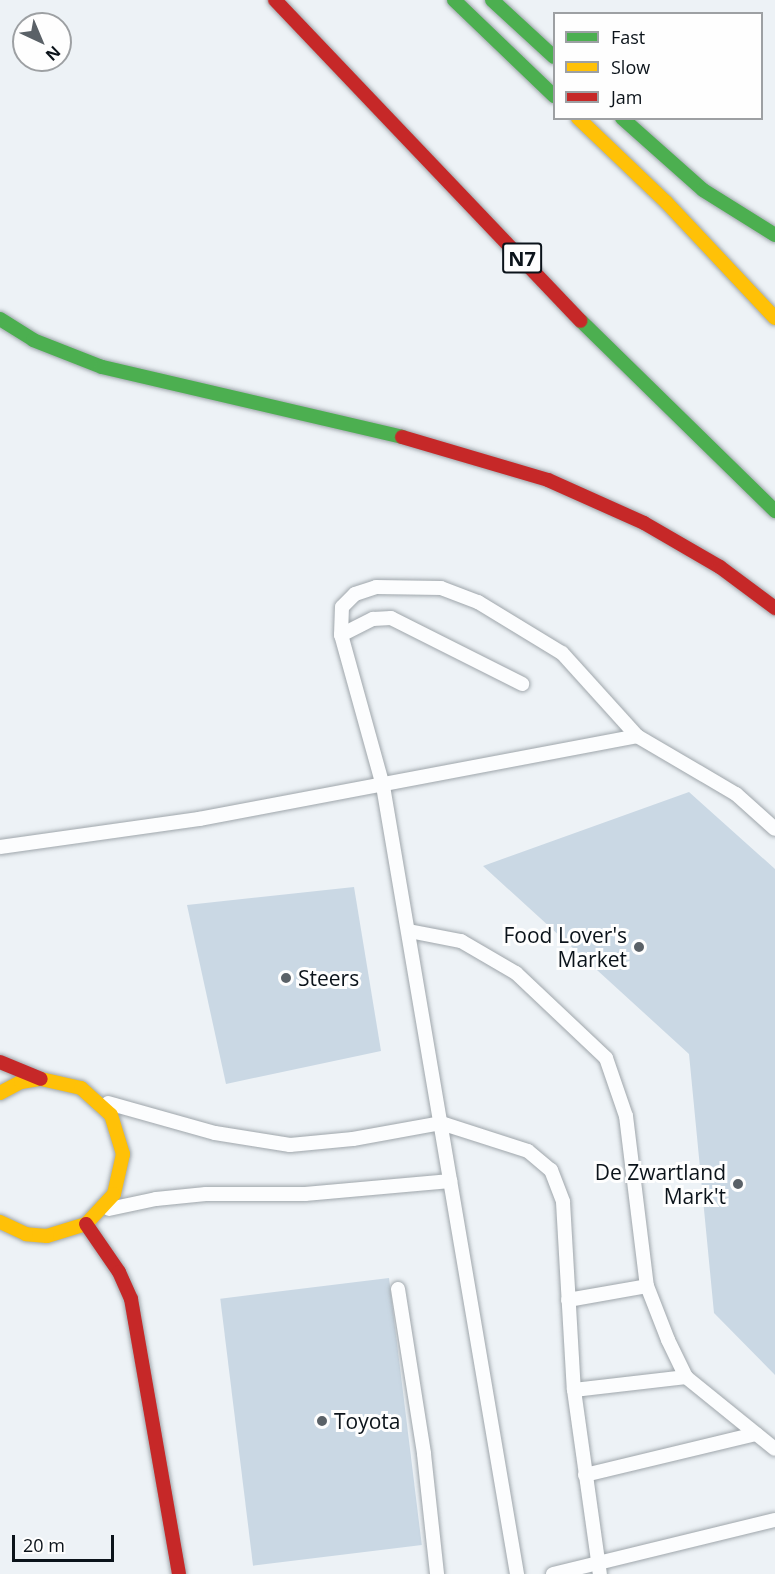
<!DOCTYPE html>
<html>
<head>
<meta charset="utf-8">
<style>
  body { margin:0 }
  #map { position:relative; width:775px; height:1574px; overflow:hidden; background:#edf2f6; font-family:"Open Sans",sans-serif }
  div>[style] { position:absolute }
  .building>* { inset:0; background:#cad8e4; transform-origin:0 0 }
  .roads { filter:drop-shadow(0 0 2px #9fa6ab) drop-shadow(0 0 2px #9fa6ab) }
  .lane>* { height:14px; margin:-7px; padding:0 7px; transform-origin:7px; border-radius:7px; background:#fcfdfe }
  .fast>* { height:14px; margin:-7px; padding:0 7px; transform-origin:7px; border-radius:7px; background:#4caf50 }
  .slow>* { height:14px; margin:-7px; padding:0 7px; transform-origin:7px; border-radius:7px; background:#ffc107 }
  .jam>* { height:14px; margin:-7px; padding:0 7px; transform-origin:7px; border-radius:7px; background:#c62828 }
  .dots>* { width:16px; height:16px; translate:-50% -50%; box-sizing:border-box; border:3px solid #fefefe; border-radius:50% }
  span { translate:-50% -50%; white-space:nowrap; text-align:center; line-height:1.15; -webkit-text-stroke:6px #fefefe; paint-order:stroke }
  .shield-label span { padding:2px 4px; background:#fefefe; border:2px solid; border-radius:4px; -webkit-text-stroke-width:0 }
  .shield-label { font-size:20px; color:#0b131a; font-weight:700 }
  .poi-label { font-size:21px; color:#0b131a }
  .right { translate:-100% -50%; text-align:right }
  .left { translate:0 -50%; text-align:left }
  .legend { position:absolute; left:553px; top:12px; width:210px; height:108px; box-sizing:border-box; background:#fefefe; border:2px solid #9da0a3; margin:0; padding:8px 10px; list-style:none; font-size:18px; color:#0b131a }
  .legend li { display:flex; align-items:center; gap:12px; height:30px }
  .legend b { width:30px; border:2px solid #9da0a3 }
  .north { position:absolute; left:12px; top:12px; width:60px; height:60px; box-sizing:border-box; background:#fefefe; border:2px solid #9da0a3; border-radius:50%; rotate:136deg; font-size:16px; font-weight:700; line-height:24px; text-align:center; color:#0b131a }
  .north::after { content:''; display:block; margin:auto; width:21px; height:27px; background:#5a6167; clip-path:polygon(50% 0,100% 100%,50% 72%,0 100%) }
  .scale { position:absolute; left:12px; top:1535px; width:102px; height:27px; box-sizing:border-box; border:3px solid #0b131a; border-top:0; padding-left:8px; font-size:18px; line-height:21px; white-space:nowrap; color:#0b131a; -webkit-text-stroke:4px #fefefe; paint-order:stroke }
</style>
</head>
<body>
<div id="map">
  <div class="building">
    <i style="clip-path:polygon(689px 792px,775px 869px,775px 1375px,714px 1313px,689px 1054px,483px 866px)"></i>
    <i style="clip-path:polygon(354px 887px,381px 1051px,226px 1084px,187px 905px)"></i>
    <i style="left:389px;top:1278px;width:269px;height:170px;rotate:83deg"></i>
  </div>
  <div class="roads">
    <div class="lane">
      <i style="left:341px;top:635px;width:36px;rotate:-27deg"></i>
      <i style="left:373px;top:619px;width:18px;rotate:-3deg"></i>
      <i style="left:391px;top:618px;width:147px;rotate:26.7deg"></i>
      <i style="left:0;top:847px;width:201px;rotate:-8deg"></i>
      <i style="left:199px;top:819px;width:446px;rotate:-10.7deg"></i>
      <i style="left:637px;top:736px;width:115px;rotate:30.4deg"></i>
      <i style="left:736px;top:794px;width:52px;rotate:41.9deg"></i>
      <i style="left:409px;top:931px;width:53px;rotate:10.9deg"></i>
      <i style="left:461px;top:941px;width:64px;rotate:30.2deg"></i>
      <i style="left:516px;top:973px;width:124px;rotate:43.4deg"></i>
      <i style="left:606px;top:1058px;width:61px;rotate:71deg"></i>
      <i style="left:626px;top:1116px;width:171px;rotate:83deg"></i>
      <i style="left:647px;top:1286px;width:58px;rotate:68.7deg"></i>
      <i style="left:668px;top:1340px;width:41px;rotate:64.1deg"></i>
      <i style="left:686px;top:1377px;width:114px;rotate:39deg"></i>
      <i style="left:108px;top:1103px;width:111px;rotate:15.7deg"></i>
      <i style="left:215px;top:1133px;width:76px;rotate:9.1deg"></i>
      <i style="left:290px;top:1145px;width:63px;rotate:-5.4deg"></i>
      <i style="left:353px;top:1139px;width:89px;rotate:-10.3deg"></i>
      <i style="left:441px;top:1123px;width:91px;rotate:17.8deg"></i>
      <i style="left:528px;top:1151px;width:30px;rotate:40deg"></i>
      <i style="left:551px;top:1170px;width:34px;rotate:69deg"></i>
      <i style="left:563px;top:1202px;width:188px;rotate:86.7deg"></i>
      <i style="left:574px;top:1390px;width:186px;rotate:82deg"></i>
      <i style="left:109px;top:1209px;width:48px;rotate:-12deg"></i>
      <i style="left:156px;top:1199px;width:50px;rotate:-5.7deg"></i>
      <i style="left:206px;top:1194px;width:99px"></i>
      <i style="left:305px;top:1194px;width:146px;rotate:-5.1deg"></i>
      <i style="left:398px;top:1289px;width:167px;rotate:81deg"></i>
      <i style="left:424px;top:1454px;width:121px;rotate:83.8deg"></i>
      <i style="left:568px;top:1300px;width:80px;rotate:-10deg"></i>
      <i style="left:574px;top:1390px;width:113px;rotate:-6.6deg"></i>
      <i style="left:585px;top:1475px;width:176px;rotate:-13.5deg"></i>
      <i style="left:517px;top:1574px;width:799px;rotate:-99.65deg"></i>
      <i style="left:383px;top:786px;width:157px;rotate:-105.5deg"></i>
      <i style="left:341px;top:635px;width:28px;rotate:-88deg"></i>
      <i style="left:342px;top:607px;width:18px;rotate:-45deg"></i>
      <i style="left:355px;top:594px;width:22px;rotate:-18deg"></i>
      <i style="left:376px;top:587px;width:65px;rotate:0.9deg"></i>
      <i style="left:441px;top:588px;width:40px;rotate:21deg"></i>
      <i style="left:478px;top:602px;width:98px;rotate:31.3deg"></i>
      <i style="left:562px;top:653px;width:112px;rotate:47.9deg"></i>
      <i style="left:553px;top:1574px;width:228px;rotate:-13.7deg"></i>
    </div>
    <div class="fast">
      <i style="left:454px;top:0;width:139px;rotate:43.8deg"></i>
      <i style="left:492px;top:0;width:84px;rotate:42.6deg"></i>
      <i style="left:622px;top:118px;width:108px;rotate:41.6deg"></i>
      <i style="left:703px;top:190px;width:85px;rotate:32deg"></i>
      <i style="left:0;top:319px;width:39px;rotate:32deg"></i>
      <i style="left:33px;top:340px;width:74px;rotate:21.4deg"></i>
      <i style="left:102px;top:367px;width:308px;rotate:13.1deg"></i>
      <i style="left:581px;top:321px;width:272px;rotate:44.4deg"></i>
    </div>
    <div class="slow">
      <i style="left:578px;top:118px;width:122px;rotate:43.7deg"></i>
      <i style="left:666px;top:202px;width:159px;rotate:46.8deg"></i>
      <i style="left:0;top:1093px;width:24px;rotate:-28deg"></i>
      <i style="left:21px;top:1082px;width:20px;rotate:-9deg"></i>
      <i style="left:41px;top:1079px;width:41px;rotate:12.7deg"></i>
      <i style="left:81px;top:1088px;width:40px;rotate:42deg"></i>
      <i style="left:111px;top:1115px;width:41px;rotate:72.9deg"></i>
      <i style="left:123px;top:1154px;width:41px;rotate:102.7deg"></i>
      <i style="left:114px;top:1194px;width:41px;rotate:133deg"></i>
      <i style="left:86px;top:1224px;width:41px;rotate:162.9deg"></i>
      <i style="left:47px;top:1236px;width:21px;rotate:-175deg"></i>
      <i style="left:26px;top:1234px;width:29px;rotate:-155deg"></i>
    </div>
    <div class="jam">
      <i style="left:275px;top:0;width:443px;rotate:46.4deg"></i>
      <i style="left:402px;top:437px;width:152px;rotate:16.4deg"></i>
      <i style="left:548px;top:480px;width:105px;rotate:24.1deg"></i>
      <i style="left:644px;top:523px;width:88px;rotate:30.1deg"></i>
      <i style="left:720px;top:567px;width:69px;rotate:36.7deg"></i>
      <i style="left:0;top:1062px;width:44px;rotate:22.5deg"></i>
      <i style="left:86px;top:1224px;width:58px;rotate:55.5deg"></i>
      <i style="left:119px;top:1272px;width:30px;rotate:66deg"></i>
      <i style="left:131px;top:1299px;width:279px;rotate:80.1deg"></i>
    </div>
  </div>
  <div class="dots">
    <i style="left:639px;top:947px;background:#5a6167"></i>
    <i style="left:286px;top:978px;background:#5a6167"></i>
    <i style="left:738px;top:1184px;background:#5a6167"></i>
    <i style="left:322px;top:1421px;background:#5a6167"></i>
  </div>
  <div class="shield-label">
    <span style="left:522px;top:258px">N7</span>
  </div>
  <div class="poi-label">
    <span class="right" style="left:627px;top:947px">Food Lover's<br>Market</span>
    <span class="left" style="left:298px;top:978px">Steers</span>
    <span class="right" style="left:726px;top:1184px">De Zwartland<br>Mark't</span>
    <span class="left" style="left:334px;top:1421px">Toyota</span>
  </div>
  <ul class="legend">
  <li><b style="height:8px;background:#4caf50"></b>Fast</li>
  <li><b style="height:8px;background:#ffc107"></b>Slow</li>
  <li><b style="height:8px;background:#c62828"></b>Jam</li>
  </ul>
  <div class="north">N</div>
  <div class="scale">20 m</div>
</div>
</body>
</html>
